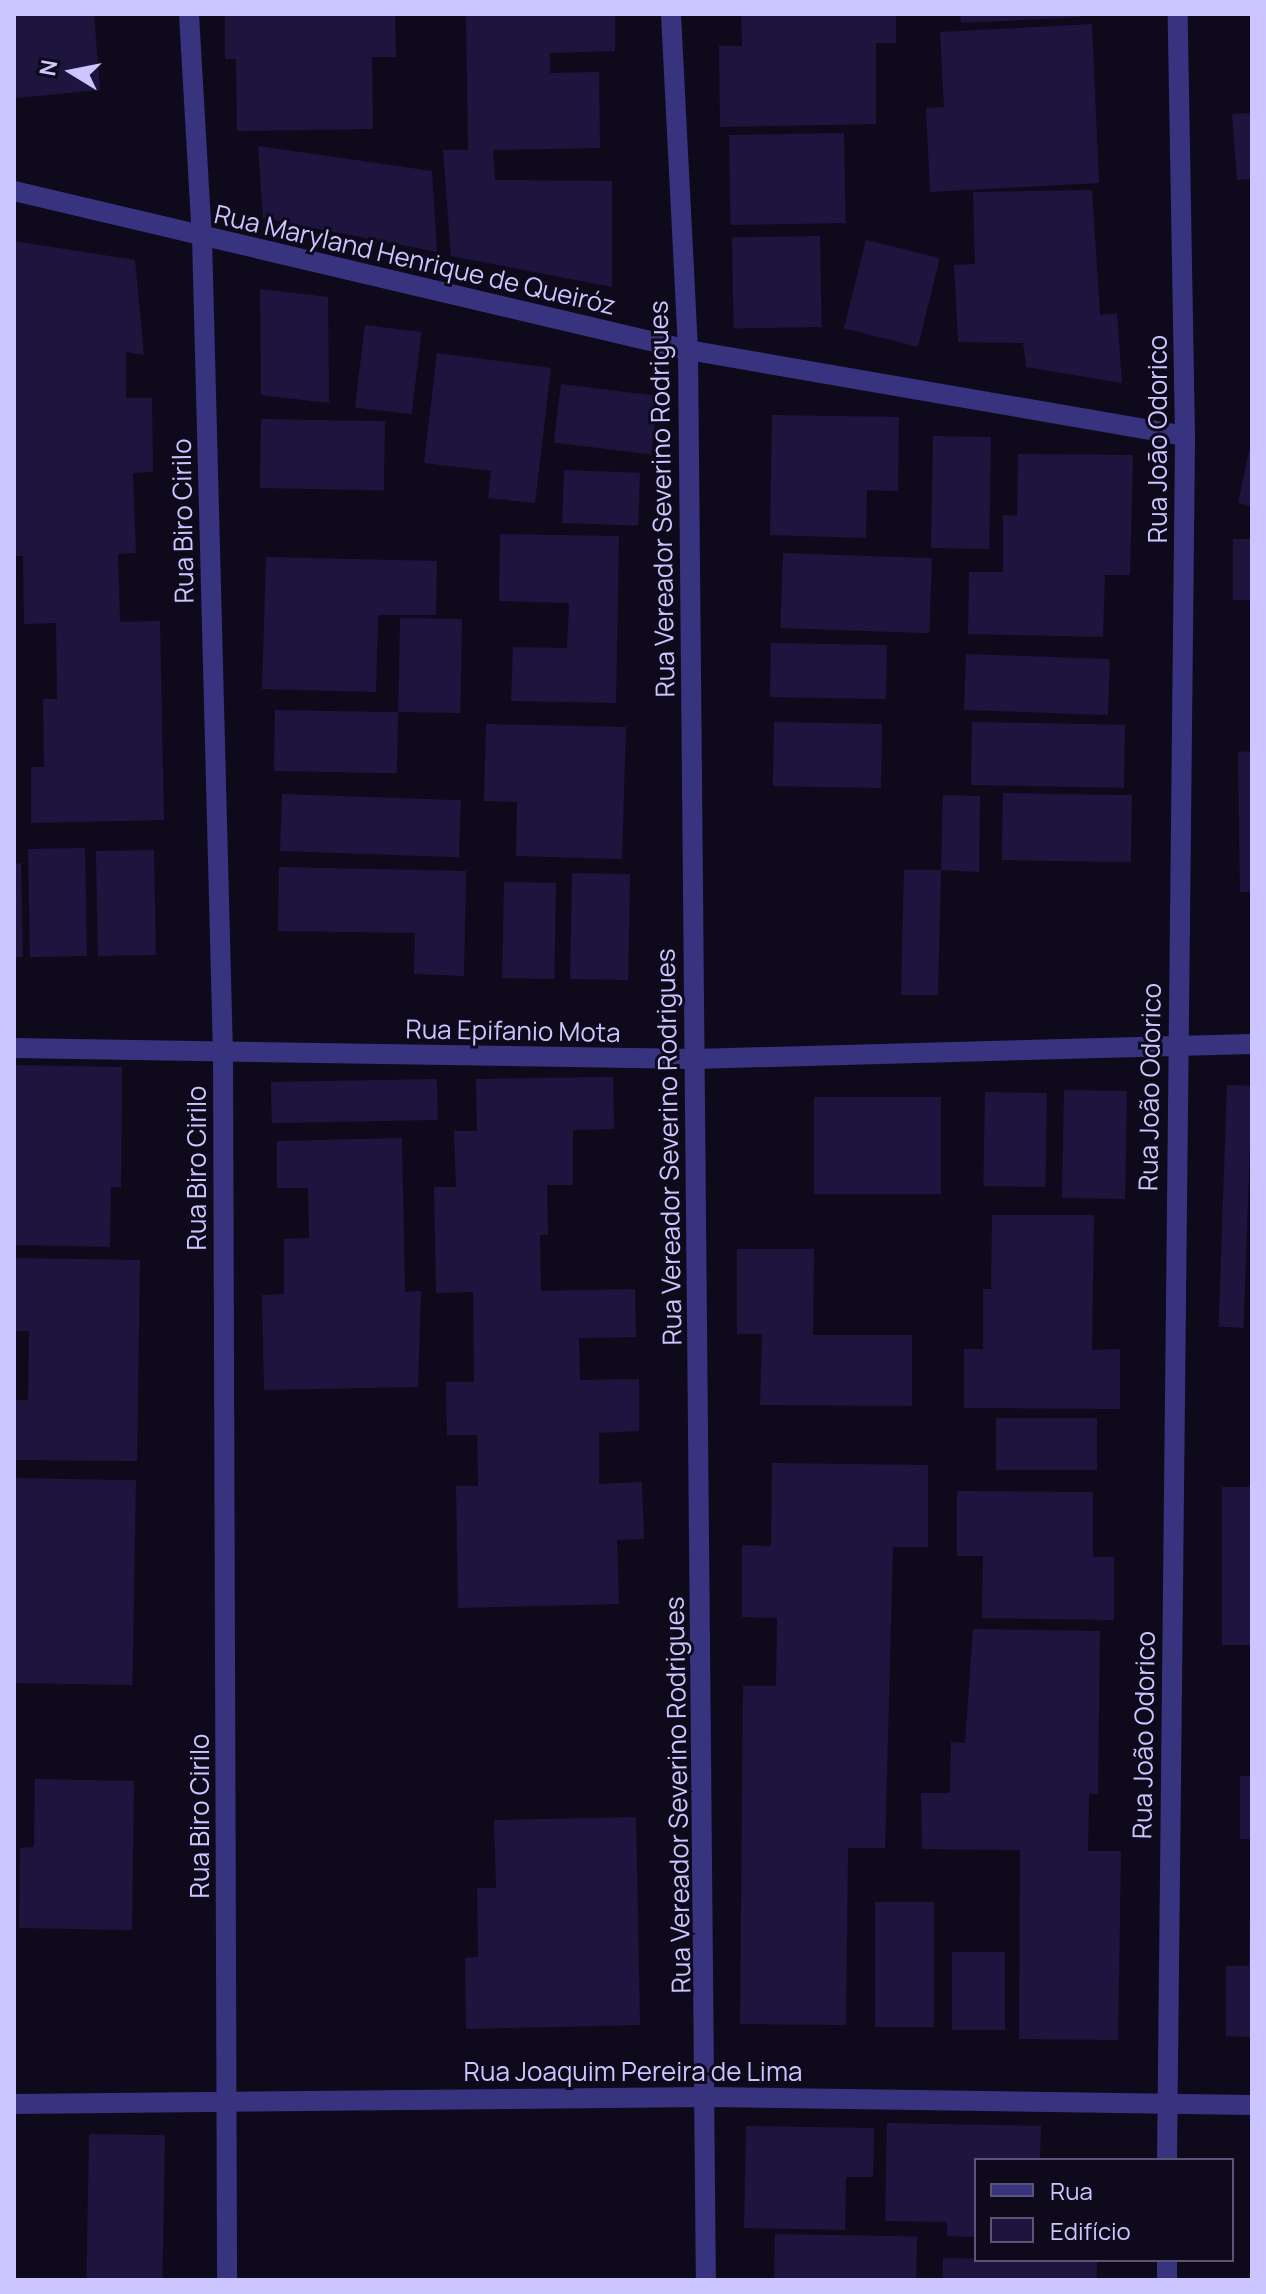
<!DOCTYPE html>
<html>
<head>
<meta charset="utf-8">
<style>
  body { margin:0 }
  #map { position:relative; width:1266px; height:2294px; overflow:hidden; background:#0e0a1c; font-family:Manrope,sans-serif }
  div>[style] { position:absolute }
  .building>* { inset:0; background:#1e153e; transform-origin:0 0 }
  .minor>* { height:20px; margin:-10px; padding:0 10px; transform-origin:10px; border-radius:10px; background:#37337e }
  span { translate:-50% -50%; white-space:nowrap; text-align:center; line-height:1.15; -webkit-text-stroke:6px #0e0a1c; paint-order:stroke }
  .street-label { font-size:26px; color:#cdc5ff }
  .frame { position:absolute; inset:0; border:16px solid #cdc5ff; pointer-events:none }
  .legend { position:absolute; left:974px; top:2158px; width:260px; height:104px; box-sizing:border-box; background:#0e0a1c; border:2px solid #5a5577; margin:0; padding:10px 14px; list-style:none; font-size:24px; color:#cdc5ff }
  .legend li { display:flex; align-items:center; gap:16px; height:40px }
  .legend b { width:40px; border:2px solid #5a5577 }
  .north { position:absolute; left:32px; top:32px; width:80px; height:80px; -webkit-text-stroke:6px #0e0a1c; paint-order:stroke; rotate:280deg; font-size:22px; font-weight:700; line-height:32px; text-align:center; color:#cdc5ff }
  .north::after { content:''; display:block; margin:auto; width:28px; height:36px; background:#cdc5ff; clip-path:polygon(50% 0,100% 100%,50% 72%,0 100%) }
</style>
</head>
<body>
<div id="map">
  <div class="building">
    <i style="clip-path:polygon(14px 14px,94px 14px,100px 90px,16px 98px)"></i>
    <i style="clip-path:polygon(225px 14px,395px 14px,396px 57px,372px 57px,373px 129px,237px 131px,236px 59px,225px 59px)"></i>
    <i style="clip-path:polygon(466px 14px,615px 14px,615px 51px,550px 53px,550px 73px,599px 72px,600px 148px,493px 150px,495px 180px,612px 181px,612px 287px,451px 256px,443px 150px,468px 150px)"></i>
    <i style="clip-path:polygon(741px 14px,896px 14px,896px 43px,876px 43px,876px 124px,720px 127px,719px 46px,742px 46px)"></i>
    <i style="clip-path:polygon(960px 14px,1080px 14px,1080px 17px,961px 23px)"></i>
    <i style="clip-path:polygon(1092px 24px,1099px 183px,930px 192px,926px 108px,944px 107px,940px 32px)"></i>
    <i style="clip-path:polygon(1252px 113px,1252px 179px,1237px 180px,1232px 114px)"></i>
    <i style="left:844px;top:133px;width:90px;height:115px;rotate:89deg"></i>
    <i style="clip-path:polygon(258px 146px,432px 171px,437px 252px,263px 218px)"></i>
    <i style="clip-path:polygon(1092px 190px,1100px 315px,1117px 313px,1122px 383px,1026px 367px,1023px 343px,958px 342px,954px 265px,975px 264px,973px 192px)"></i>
    <i style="left:820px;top:236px;width:91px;height:88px;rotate:89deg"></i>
    <i style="left:866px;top:240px;width:76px;height:91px;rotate:14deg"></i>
    <i style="clip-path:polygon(14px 241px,135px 260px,144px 355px,126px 352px,126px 398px,152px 398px,153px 472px,133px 473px,136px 553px,118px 554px,120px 622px,160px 621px,164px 820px,31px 823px,31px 767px,44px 767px,43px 699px,57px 699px,56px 623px,24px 624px,23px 556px,14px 556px)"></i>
    <i style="clip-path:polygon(260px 289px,328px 297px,329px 403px,261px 395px)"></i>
    <i style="left:365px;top:325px;width:57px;height:83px;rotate:7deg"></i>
    <i style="clip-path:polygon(437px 353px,551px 368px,535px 503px,488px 498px,491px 471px,424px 463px)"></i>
    <i style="left:561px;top:384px;width:98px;height:59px;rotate:7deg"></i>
    <i style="clip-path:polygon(772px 415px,899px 417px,898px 491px,867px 490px,866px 538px,770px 535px)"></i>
    <i style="left:261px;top:419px;width:124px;height:69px;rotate:1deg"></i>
    <i style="left:933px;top:436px;width:58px;height:112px;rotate:1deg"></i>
    <i style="clip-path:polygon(1252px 438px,1252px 506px,1238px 503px)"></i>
    <i style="clip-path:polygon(1018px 454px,1133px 455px,1130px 575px,1105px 575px,1103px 637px,968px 634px,969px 572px,1003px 572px,1003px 515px,1017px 516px)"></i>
    <i style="left:564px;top:470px;width:76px;height:53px;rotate:2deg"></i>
    <i style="clip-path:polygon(500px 534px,619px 536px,616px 703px,511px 701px,513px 647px,567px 648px,569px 603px,499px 601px)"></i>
    <i style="left:1233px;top:539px;width:19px;height:61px"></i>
    <i style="left:783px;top:553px;width:149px;height:75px;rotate:2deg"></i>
    <i style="clip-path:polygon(266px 557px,437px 561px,436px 615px,378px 615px,376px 692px,262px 689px)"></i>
    <i style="left:400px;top:618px;width:62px;height:94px;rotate:1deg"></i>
    <i style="left:771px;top:643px;width:116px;height:54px;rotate:1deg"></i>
    <i style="left:966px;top:654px;width:144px;height:56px;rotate:2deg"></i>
    <i style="left:275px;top:710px;width:123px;height:61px;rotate:1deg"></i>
    <i style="left:774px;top:722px;width:108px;height:64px;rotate:1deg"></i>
    <i style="left:972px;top:722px;width:153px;height:63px;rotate:1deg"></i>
    <i style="clip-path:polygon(486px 724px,626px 727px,622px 859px,516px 856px,517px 802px,484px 801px)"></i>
    <i style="clip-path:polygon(1252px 751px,1252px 892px,1240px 892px,1238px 752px)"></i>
    <i style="left:1003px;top:793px;width:129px;height:67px;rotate:1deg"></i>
    <i style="left:282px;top:794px;width:179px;height:57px;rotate:2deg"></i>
    <i style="clip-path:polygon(943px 795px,980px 796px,979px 872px,941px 870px,938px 995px,901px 995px,904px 870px,941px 870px)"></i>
    <i style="left:85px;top:848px;width:108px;height:57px;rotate:89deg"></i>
    <i style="left:154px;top:850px;width:105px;height:58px;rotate:89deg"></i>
    <i style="clip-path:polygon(21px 863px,23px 957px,14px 957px,14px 864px)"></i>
    <i style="clip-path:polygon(279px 867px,466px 871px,464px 976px,414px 974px,415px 933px,278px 931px)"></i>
    <i style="left:572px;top:873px;width:58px;height:106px;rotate:1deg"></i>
    <i style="left:504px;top:882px;width:52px;height:96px;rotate:1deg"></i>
    <i style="clip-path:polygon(14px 1065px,122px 1067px,121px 1187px,111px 1187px,110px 1247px,14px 1245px)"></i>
    <i style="clip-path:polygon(613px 1077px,614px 1129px,573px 1130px,573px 1185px,547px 1185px,548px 1235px,540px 1235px,541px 1291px,635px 1289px,636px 1337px,579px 1338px,580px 1380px,639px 1379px,639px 1431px,599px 1433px,599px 1484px,642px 1482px,644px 1539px,617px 1540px,619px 1604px,458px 1608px,456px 1486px,478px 1486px,477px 1435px,447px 1435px,446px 1382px,474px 1382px,473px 1292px,436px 1293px,434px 1187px,456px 1187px,454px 1131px,477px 1131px,476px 1079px)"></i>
    <i style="left:437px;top:1079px;width:41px;height:166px;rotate:89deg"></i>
    <i style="left:1227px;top:1085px;width:25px;height:242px;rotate:2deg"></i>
    <i style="left:1064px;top:1090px;width:63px;height:108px;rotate:1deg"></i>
    <i style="left:985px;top:1092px;width:62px;height:94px;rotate:1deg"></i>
    <i style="left:814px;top:1097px;width:127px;height:97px"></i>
    <i style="clip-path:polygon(402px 1138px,405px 1292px,421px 1291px,418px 1387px,264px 1390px,262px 1295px,284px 1294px,284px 1239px,309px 1238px,308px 1188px,277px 1188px,277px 1141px)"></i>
    <i style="clip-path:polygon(992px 1215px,1094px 1215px,1092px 1350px,1120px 1349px,1120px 1409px,964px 1408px,964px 1349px,983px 1349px,983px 1289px,991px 1289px)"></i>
    <i style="clip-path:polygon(737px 1249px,814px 1249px,813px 1335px,912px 1335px,912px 1406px,760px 1405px,762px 1334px,737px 1334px)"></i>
    <i style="clip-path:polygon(14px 1258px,140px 1260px,137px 1461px,14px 1460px,14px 1400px,28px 1400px,29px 1331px,14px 1331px)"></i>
    <i style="left:996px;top:1418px;width:101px;height:52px"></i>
    <i style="clip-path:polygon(772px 1463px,928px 1465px,928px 1547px,893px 1547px,885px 1848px,848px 1848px,846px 2025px,740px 2024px,743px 1686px,776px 1686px,777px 1618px,742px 1617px,742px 1545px,771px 1546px)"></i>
    <i style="left:14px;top:1478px;width:122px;height:205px;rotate:1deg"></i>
    <i style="left:1222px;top:1487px;width:30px;height:158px"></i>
    <i style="clip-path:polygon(957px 1491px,1093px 1492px,1093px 1557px,1114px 1557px,1114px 1620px,982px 1618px,983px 1556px,957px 1556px)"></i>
    <i style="clip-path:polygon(973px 1629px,1100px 1631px,1098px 1794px,1089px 1794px,1088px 1851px,1121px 1851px,1118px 2040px,1019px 2039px,1020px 1850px,922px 1849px,921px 1793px,950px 1793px,951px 1742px,965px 1743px)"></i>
    <i style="left:1240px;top:1776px;width:12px;height:63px"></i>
    <i style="clip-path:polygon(35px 1779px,134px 1781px,132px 1930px,19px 1928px,20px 1848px,34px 1847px)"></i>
    <i style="clip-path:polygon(636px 1817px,640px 2025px,466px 2029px,465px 1958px,478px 1957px,477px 1888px,496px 1888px,494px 1820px)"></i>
    <i style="left:875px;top:1902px;width:59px;height:125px"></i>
    <i style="clip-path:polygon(1249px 1912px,1252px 2037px,1226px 2036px,1226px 1966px,1249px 1966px)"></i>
    <i style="left:952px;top:1952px;width:53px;height:78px"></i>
    <i style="clip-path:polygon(887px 2123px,1041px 2126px,1040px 2160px,976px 2160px,976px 2237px,947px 2236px,947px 2222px,885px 2221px)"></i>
    <i style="clip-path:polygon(746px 2126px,874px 2128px,873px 2177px,846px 2177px,845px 2230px,744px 2228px)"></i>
    <i style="left:89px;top:2134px;width:76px;height:146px;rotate:1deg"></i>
    <i style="left:775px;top:2234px;width:142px;height:46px;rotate:1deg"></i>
    <i style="left:943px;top:2258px;width:154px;height:22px;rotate:1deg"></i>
  </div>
  <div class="minor">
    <i style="left:189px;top:14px;width:223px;rotate:86.7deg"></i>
    <i style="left:202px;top:237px;width:816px;rotate:88.53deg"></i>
    <i style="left:223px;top:1053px;width:1227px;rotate:89.81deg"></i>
    <i style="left:671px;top:14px;width:336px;rotate:87.1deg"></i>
    <i style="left:688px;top:350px;width:1930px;rotate:89.47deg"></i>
    <i style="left:14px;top:191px;width:693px;rotate:13.27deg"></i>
    <i style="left:688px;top:350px;width:504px;rotate:9.82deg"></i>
    <i style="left:14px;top:1048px;width:680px;rotate:0.93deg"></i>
    <i style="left:694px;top:1059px;width:558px;rotate:-1.54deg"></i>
    <i style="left:14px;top:2104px;width:694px;rotate:-0.58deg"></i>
    <i style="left:708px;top:2097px;width:544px;rotate:0.84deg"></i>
    <i style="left:1167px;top:2160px;width:1724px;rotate:-89.4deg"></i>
    <i style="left:1185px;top:436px;width:422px;rotate:-91deg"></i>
    <i style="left:1167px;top:2260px;width:20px;rotate:90deg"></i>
  </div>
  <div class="street-label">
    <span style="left:415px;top:260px;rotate:13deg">Rua Maryland Henrique de Queiróz</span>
    <span style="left:1158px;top:439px;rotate:-90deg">Rua João Odorico</span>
    <span style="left:662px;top:499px;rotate:-91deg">Rua Vereador Severino Rodrigues</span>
    <span style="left:183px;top:521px;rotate:-91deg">Rua Biro Cirilo</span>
    <span style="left:513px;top:1031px;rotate:1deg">Rua Epifanio Mota</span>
    <span style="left:1150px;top:1087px;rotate:-89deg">Rua João Odorico</span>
    <span style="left:669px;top:1147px;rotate:-91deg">Rua Vereador Severino Rodrigues</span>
    <span style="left:197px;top:1168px;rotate:-90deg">Rua Biro Cirilo</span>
    <span style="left:1144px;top:1735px;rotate:-89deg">Rua João Odorico</span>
    <span style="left:678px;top:1795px;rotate:-91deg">Rua Vereador Severino Rodrigues</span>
    <span style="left:200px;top:1816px;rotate:-90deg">Rua Biro Cirilo</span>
    <span style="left:633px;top:2072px">Rua Joaquim Pereira de Lima</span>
  </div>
  <div class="frame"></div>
  <ul class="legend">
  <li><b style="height:10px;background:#37337e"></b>Rua</li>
  <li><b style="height:22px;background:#1e153e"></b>Edifício</li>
  </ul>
  <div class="north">N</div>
</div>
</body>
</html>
